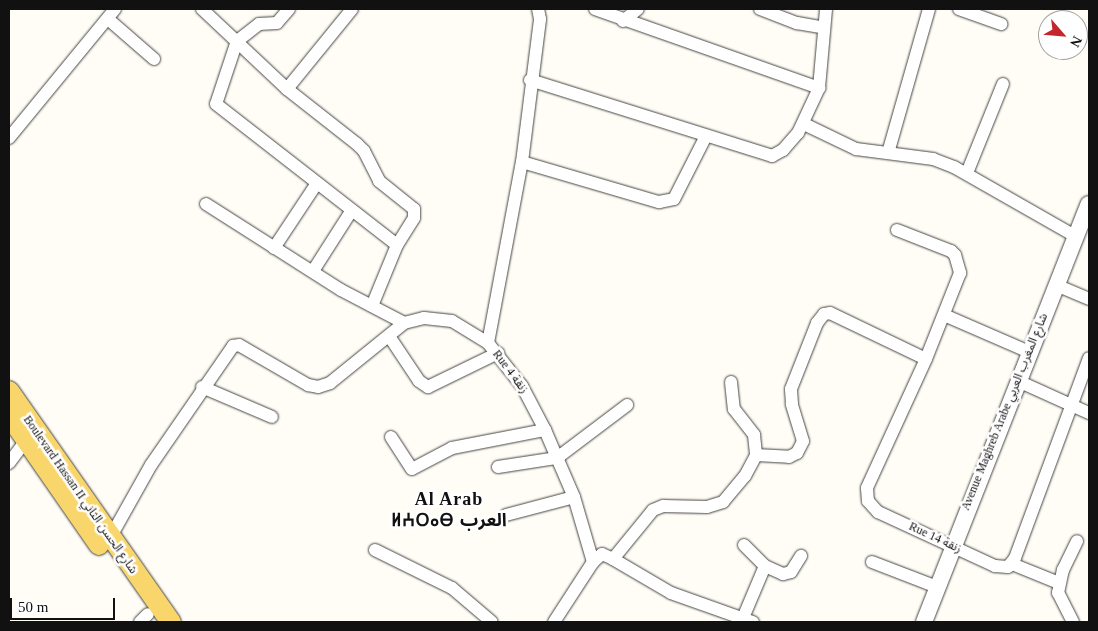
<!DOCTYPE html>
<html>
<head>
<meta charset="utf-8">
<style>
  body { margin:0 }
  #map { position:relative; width:1098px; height:631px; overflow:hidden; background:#fffdf5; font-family:"Times New Roman","Noto Sans Arabic","Noto Sans Tifinagh",serif }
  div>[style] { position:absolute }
  .roads { filter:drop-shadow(0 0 1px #444) drop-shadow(0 0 1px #444) }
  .minor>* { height:12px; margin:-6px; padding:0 6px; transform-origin:6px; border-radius:6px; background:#fff }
  .tertiary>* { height:16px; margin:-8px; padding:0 8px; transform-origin:8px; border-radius:8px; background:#fff }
  .primary>* { height:20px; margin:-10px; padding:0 10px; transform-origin:10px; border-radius:10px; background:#f9d66b }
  span { translate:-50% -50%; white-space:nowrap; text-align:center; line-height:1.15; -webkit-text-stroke:5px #fff; paint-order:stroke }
  .street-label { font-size:12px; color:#111 }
  .district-label { font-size:18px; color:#111; font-weight:700; letter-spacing:1px }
  .frame { position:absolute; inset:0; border:10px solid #111; pointer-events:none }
  .north { position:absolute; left:1038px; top:10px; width:50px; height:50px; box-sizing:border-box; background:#fff; border:1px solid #a0a0a0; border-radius:50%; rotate:117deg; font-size:14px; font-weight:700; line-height:20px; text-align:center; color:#111 }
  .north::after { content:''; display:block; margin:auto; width:18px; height:22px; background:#c4262e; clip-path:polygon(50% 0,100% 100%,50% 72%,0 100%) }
  .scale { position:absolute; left:10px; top:598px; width:105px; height:22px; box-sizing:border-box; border:2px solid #111; border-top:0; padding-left:6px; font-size:15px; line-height:18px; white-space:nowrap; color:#111; -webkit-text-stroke:4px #fff; paint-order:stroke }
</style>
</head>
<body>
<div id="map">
  <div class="roads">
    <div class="minor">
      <i style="left:202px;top:9px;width:117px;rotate:43.3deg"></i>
      <i style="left:287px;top:89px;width:89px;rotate:38.2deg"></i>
      <i style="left:357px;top:144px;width:10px;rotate:45deg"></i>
      <i style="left:364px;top:151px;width:34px;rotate:63deg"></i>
      <i style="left:379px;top:181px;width:45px;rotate:38.7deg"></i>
      <i style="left:414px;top:209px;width:9px;rotate:90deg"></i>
      <i style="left:414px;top:218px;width:32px;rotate:122deg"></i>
      <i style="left:397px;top:245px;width:66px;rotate:112.3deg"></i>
      <i style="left:289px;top:9px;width:18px;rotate:131deg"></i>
      <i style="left:277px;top:23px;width:18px;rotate:177deg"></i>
      <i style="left:259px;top:24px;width:28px;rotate:142deg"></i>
      <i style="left:237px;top:41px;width:66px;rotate:108.4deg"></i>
      <i style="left:216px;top:104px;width:229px;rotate:37.9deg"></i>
      <i style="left:595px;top:9px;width:238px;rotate:19.4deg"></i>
      <i style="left:760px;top:9px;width:40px;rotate:21deg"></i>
      <i style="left:797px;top:23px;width:27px;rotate:10deg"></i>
      <i style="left:959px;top:9px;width:45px;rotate:19.7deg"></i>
      <i style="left:108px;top:19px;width:61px;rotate:41deg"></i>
      <i style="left:623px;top:21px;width:19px;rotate:-39deg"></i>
      <i style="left:530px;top:80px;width:254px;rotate:17.4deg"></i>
      <i style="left:772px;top:156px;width:13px;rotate:-29deg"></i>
      <i style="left:783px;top:150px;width:23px;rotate:-49deg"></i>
      <i style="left:798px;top:133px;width:50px;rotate:-65deg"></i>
      <i style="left:819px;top:88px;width:79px;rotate:-84.9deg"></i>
      <i style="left:287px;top:89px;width:103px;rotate:-50.9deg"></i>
      <i style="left:804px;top:124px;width:58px;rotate:25.7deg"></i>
      <i style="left:856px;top:149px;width:78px;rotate:7.4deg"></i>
      <i style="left:933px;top:159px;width:22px;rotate:21deg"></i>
      <i style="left:954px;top:167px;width:139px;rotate:29.7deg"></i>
      <i style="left:9px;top:138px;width:167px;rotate:-50.6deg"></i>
      <i style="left:888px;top:153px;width:150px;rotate:-74.1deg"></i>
      <i style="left:522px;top:162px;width:143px;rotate:16.3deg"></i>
      <i style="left:659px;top:202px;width:15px;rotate:-11deg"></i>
      <i style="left:674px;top:199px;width:71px;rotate:-63.1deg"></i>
      <i style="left:967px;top:173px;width:96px;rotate:-68deg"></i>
      <i style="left:206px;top:204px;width:160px;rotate:32.5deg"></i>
      <i style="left:341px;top:290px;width:71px;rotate:27.6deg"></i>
      <i style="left:404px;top:323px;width:21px;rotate:-14deg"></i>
      <i style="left:424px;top:318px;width:28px;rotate:6deg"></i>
      <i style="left:452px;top:321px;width:42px;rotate:31.4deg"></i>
      <i style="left:488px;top:343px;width:55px;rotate:51.7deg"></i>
      <i style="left:522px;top:386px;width:50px;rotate:62.4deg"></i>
      <i style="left:545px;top:430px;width:73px;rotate:66.6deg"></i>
      <i style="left:574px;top:497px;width:68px;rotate:73.7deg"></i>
      <i style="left:897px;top:230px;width:58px;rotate:21.3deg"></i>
      <i style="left:951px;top:251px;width:6px;rotate:45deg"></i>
      <i style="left:955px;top:255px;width:19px;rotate:74deg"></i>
      <i style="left:960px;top:273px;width:92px;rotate:111.6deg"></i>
      <i style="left:926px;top:359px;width:142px;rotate:114.6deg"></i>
      <i style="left:867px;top:488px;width:13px;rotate:86deg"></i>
      <i style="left:868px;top:501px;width:15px;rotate:48deg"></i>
      <i style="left:878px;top:512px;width:129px;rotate:24.8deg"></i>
      <i style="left:995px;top:566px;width:13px;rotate:4deg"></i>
      <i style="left:1008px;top:567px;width:11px;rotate:-52deg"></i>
      <i style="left:1015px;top:558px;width:213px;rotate:-69.7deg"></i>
      <i style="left:274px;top:248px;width:78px;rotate:-56.5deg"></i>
      <i style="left:313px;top:271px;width:72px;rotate:-57.4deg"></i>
      <i style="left:1056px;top:285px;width:36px;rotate:23deg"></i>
      <i style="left:944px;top:315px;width:93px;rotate:23.5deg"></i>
      <i style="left:389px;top:336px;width:54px;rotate:56.3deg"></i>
      <i style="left:419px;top:381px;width:11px;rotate:34deg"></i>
      <i style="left:428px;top:387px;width:78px;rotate:-25.9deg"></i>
      <i style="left:488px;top:343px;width:184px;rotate:-79.4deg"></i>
      <i style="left:522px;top:162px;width:144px;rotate:-82.8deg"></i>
      <i style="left:540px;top:19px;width:10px;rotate:-101deg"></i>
      <i style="left:1018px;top:381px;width:78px;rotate:24.3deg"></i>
      <i style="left:731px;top:382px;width:27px;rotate:84deg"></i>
      <i style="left:734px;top:409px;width:33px;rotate:52deg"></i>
      <i style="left:754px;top:435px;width:20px;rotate:84deg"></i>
      <i style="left:756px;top:455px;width:33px;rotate:3deg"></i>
      <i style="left:789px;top:457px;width:9px;rotate:-27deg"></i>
      <i style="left:797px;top:453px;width:13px;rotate:-63deg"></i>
      <i style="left:803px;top:441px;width:39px;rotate:-107deg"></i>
      <i style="left:792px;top:404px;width:15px;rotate:-94deg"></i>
      <i style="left:791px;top:389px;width:71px;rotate:-68.5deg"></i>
      <i style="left:817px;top:323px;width:11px;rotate:-52deg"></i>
      <i style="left:824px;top:314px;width:6px;rotate:-9deg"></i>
      <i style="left:830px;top:313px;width:106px;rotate:25.6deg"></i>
      <i style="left:202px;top:387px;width:76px;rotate:23.2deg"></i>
      <i style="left:391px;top:437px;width:38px;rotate:57deg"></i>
      <i style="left:412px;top:469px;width:45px;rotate:-27.7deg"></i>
      <i style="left:452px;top:448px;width:95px;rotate:-11deg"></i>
      <i style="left:9px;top:463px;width:35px;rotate:-53deg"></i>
      <i style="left:498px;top:467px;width:60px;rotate:-8.7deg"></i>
      <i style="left:557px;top:458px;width:88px;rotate:-37.1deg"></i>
      <i style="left:506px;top:515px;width:70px;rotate:-14.8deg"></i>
      <i style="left:110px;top:538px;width:84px;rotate:-60.7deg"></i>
      <i style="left:151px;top:465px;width:145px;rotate:-55.4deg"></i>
      <i style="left:233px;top:346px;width:6px;rotate:-9deg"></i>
      <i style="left:239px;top:345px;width:80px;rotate:30.1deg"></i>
      <i style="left:308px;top:385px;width:10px;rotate:11deg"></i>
      <i style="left:318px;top:387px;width:13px;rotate:-18deg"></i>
      <i style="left:330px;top:383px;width:95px;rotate:-39deg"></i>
      <i style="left:744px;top:545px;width:30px;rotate:45deg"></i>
      <i style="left:765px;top:566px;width:20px;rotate:24deg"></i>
      <i style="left:783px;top:574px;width:8px;rotate:-14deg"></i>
      <i style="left:791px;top:572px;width:19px;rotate:-58deg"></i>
      <i style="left:375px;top:550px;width:86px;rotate:26.3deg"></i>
      <i style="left:452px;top:588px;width:52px;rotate:40.4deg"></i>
      <i style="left:613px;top:559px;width:67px;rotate:30.4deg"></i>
      <i style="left:671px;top:593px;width:87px;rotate:19.5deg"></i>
      <i style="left:872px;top:562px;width:70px;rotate:21deg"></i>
      <i style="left:1012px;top:564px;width:51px;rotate:22deg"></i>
      <i style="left:743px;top:618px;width:56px;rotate:-67.1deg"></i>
      <i style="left:140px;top:622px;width:11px;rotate:-45deg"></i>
      <i style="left:554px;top:622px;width:72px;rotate:-57deg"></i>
      <i style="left:593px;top:562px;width:12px;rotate:-42deg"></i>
      <i style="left:602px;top:554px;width:12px;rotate:24deg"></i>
      <i style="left:613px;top:559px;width:63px;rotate:-50.8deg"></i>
      <i style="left:653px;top:510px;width:11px;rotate:-22deg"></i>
      <i style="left:663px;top:506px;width:44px;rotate:1.3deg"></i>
      <i style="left:707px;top:507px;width:17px;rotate:-17deg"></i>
      <i style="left:723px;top:502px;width:34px;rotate:-50deg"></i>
      <i style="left:745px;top:476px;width:24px;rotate:-62deg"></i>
      <i style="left:1073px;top:622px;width:33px;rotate:-117deg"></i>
      <i style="left:1058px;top:593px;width:24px;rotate:-78deg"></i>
      <i style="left:1063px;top:570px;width:32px;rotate:-64deg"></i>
    </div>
    <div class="tertiary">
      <i style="left:924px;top:622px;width:449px;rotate:-68.5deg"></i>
    </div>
    <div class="primary">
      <i style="left:9px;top:391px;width:282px;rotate:55deg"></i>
      <i style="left:9px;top:415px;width:158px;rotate:55.3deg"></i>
    </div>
  </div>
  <div class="street-label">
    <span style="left:510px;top:372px;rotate:53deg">Rue 4 زنقة</span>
    <span style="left:1005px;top:412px;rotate:-68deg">Avenue Maghreb Arabe شارع المغرب العربي</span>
    <span style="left:80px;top:495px;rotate:55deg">Boulevard Hassan II شارع الحسن الثاني</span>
    <span style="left:935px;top:538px;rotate:25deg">Rue 14 زنقة</span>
  </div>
  <div class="district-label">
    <span style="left:449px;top:510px">Al Arab<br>ⵍⵄⵔⴰⴱ العرب</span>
  </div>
  <div class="frame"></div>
  <div class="north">N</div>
  <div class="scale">50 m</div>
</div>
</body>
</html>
